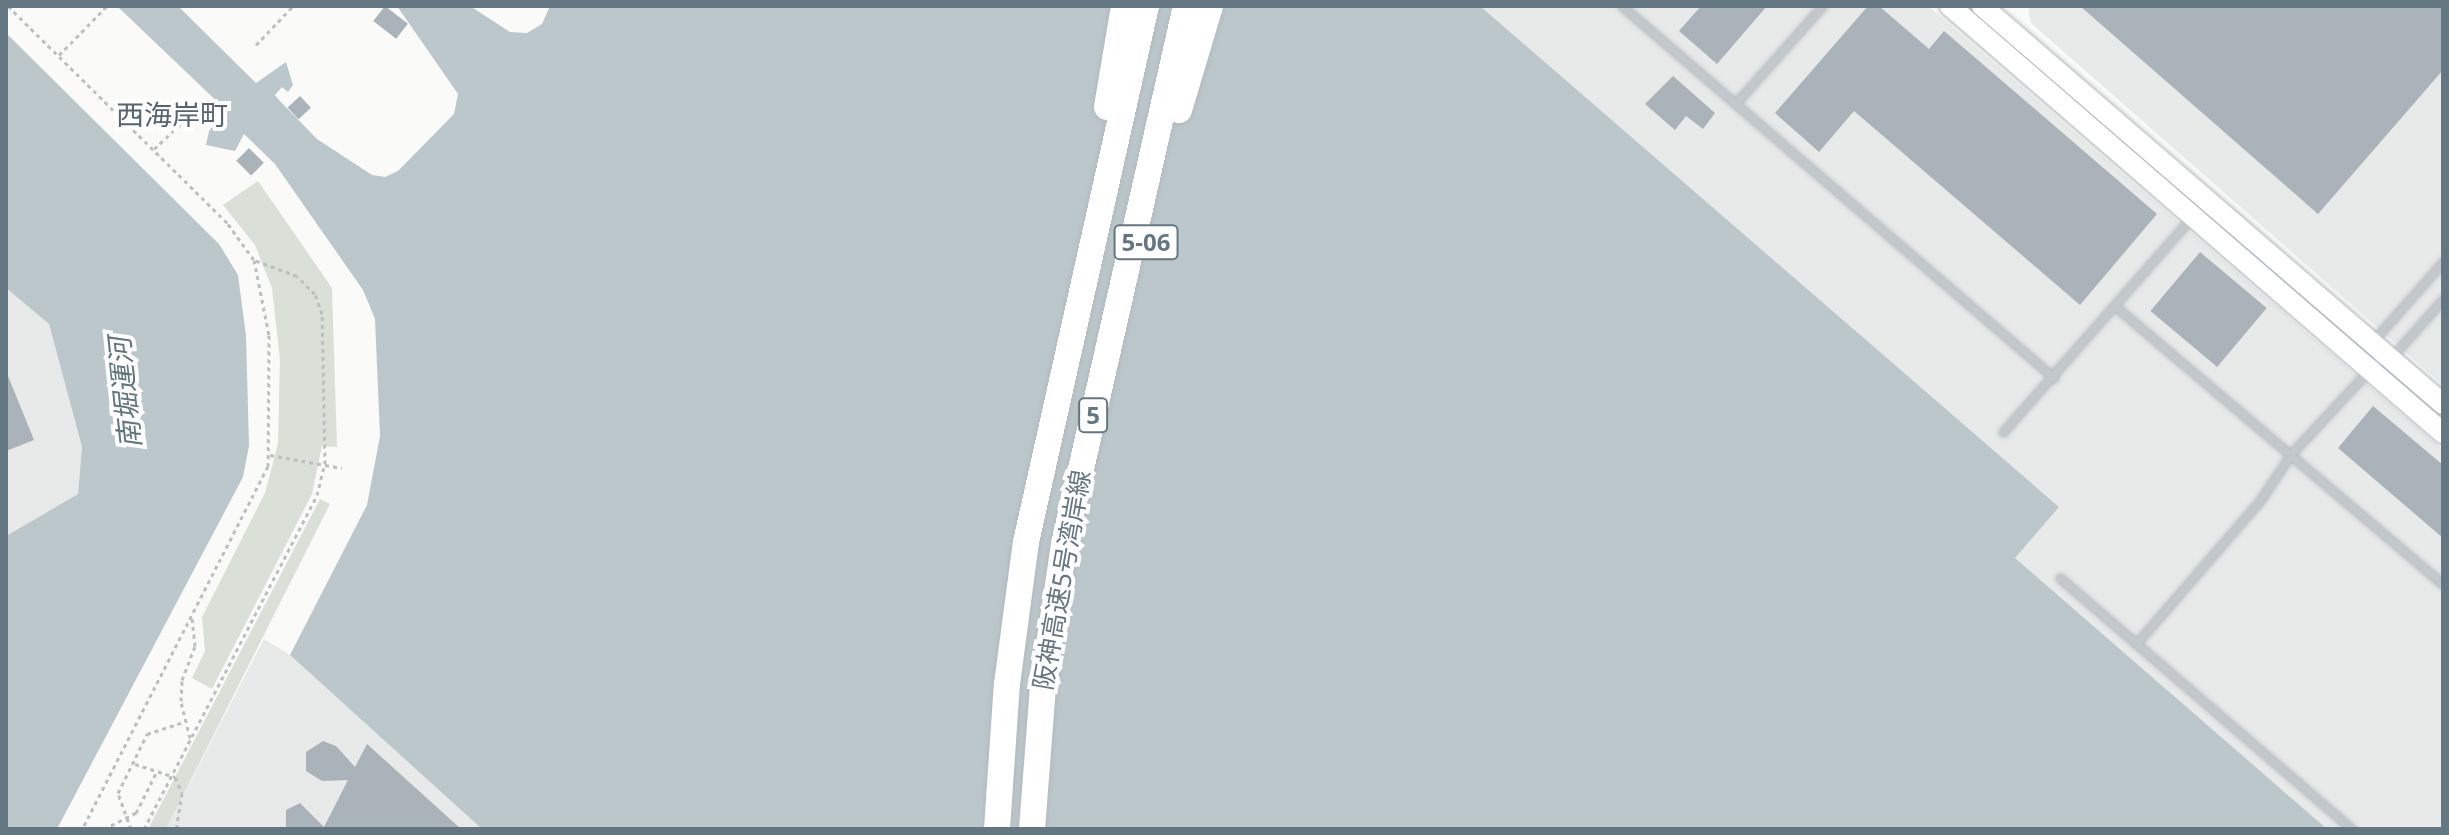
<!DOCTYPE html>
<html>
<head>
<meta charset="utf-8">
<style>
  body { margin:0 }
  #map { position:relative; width:2449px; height:835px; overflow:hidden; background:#fafaf8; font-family:"Noto Sans","Noto Sans JP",sans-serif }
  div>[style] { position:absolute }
  .built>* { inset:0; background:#e8e9e9 }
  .green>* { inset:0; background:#dadfd7 }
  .water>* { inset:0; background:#bbc7cb }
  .building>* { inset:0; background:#aab3b9; transform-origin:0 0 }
  .path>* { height:3px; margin-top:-1.5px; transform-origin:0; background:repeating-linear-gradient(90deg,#bbbfc2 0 4px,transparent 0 8px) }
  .roads { filter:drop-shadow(0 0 2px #b3babf) drop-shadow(0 0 2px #b3babf) }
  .lane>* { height:7px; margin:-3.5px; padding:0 3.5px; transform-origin:3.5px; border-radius:3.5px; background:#c3c8cc }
  .secondary>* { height:20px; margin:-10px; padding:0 10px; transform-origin:10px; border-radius:10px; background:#fff }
  .highway>* { height:26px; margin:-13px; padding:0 13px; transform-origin:13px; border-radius:13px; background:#fff }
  span { translate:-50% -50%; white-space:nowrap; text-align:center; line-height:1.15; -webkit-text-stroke:8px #fff; paint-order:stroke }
  .shield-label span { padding:2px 6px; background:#fff; border:2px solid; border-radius:6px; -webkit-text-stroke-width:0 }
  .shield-label { font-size:24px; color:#657683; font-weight:700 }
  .street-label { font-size:26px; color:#657683 }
  .neighbourhood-label { font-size:28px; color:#57646e }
  .water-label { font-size:28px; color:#60757c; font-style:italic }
  .frame { position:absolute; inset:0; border:8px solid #657683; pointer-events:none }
</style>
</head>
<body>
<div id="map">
  <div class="built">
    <i style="clip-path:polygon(1480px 6px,1928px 6px,2443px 450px,2443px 829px,2327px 829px,2014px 558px,2059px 507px)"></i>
    <i style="clip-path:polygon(2028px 6px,2443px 6px,2443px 385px,2031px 23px)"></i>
    <i style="clip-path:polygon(6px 288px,49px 324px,82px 447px,78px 494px,6px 536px)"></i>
    <i style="clip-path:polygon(264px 639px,290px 655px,482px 829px,166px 829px)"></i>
  </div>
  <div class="green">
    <i style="clip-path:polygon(258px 181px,332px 288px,337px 447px,322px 446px,312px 494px,212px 689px,192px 678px,205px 651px,202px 617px,265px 493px,278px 443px,280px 360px,272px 288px,255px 245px,223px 205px)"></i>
    <i style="clip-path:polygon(320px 499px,330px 504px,166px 829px,148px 829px)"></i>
  </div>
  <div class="water">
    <i style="clip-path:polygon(117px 6px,178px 6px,256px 83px,286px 62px,293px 85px,288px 92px,282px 87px,275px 95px,279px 100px,317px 139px,372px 175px,385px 177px,398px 171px,454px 114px,458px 94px,397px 6px,470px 6px,510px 32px,527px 33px,542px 24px,550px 6px,1480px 6px,2059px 507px,2015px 558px,2327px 829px,482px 829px,290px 655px,367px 505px,380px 436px,375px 319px,363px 290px,275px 164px,244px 134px,235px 151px,206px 145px,209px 131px,226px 110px)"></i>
    <i style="clip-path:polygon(6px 33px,219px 244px,238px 275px,246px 336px,249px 446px,243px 477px,57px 829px,6px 829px,6px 536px,78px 494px,82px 447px,49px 324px,6px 288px)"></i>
  </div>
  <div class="building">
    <i style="left:385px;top:6px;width:29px;height:19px;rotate:38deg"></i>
    <i style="clip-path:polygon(1701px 6px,1767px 6px,1717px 64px,1679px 31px)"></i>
    <i style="clip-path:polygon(1868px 6px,1879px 6px,1929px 49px,1944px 31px,2157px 214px,2080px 305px,1854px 111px,1819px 152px,1775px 113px)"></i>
    <i style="clip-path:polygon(2080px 6px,2443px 6px,2443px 70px,2318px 214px)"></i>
    <i style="clip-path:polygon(1673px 76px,1715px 113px,1703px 129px,1686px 116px,1675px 130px,1645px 104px)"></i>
    <i style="left:300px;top:96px;width:16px;height:17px;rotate:47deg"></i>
    <i style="left:249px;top:148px;width:21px;height:18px;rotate:45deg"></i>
    <i style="left:2200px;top:252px;width:87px;height:77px;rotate:40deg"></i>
    <i style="clip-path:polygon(6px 371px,34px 440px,6px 451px)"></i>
    <i style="clip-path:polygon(2373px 406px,2443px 465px,2443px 538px,2338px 448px)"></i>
    <i style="clip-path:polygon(323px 741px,336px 746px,355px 767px,367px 744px,461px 829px,286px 829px,286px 810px,300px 803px,324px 827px,348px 780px,322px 781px,306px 771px,306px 752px)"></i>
  </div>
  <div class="path">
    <i style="left:8px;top:6px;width:310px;rotate:44.7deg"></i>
    <i style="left:228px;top:224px;width:44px;rotate:54.2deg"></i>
    <i style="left:254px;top:260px;width:76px;rotate:78.7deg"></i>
    <i style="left:269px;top:335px;width:131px;rotate:90.4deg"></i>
    <i style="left:268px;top:466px;width:408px;rotate:117.1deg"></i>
    <i style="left:256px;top:45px;width:54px;rotate:-46.5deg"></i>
    <i style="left:59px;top:55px;width:69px;rotate:-45.6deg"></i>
    <i style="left:154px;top:149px;width:40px;rotate:-43deg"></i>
    <i style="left:270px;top:455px;width:73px;rotate:10.2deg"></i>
    <i style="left:190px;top:738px;width:38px;rotate:-104deg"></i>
    <i style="left:181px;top:701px;width:21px;rotate:-87deg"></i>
    <i style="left:182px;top:680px;width:36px;rotate:-69deg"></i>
    <i style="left:195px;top:646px;width:28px;rotate:-96deg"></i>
    <i style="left:135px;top:764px;width:42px;rotate:18deg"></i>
    <i style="left:175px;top:777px;width:17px;rotate:66deg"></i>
    <i style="left:182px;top:793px;width:36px;rotate:99deg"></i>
    <i style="left:104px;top:829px;width:36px;rotate:-27deg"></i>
    <i style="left:136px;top:813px;width:47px;rotate:-63.4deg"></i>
    <i style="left:131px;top:829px;width:38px;rotate:-110deg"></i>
    <i style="left:118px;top:793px;width:66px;rotate:-63.8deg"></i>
    <i style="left:147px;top:734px;width:39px;rotate:-18deg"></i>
    <i style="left:144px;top:829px;width:376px;rotate:-62.6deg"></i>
    <i style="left:317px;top:495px;width:32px;rotate:-76deg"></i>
    <i style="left:325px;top:464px;width:150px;rotate:-91.1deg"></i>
    <i style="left:322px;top:314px;width:21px;rotate:-109deg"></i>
    <i style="left:315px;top:294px;width:25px;rotate:-135deg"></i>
    <i style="left:297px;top:276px;width:46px;rotate:-159.6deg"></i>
  </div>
  <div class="roads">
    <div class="lane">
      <i style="left:1622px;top:6px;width:570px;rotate:40.73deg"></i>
      <i style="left:1736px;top:103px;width:130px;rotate:-48.4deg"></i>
      <i style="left:2116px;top:307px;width:429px;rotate:40.3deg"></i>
      <i style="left:2373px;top:341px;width:106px;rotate:-48.5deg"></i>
      <i style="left:2391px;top:358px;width:79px;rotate:-48.6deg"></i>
      <i style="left:2003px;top:432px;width:286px;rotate:-48.7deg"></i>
      <i style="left:2060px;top:578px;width:385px;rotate:40.7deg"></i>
      <i style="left:2136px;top:644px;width:191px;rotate:-49.2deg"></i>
      <i style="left:2261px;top:499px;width:54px;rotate:-56.3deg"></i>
      <i style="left:2291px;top:454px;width:137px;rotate:-47.1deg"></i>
    </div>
    <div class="secondary">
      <i style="left:1950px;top:6px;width:652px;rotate:40.9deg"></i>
      <i style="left:1982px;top:6px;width:609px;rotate:40.81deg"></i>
    </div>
    <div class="highway">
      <i style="left:1107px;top:107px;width:102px;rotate:-80.4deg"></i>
      <i style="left:1179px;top:110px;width:109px;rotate:-73.4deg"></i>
      <i style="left:997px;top:829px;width:145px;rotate:-86.1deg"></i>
      <i style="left:1007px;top:684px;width:143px;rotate:-82.4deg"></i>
      <i style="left:1026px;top:542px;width:549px;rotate:-77.38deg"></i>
      <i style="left:1032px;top:829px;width:144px;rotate:-85.6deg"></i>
      <i style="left:1043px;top:685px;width:143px;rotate:-81.5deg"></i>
      <i style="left:1064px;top:544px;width:552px;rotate:-77.22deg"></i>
    </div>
  </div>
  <div class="shield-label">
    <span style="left:1146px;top:242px">5-06</span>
    <span style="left:1093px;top:415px">5</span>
  </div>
  <div class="street-label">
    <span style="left:1062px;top:580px;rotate:-80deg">阪神高速5号湾岸線</span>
  </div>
  <div class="neighbourhood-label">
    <span style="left:172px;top:114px">西海岸町</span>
  </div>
  <div class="water-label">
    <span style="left:124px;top:393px;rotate:-96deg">南堀運河</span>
  </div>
  <div class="frame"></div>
</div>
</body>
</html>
